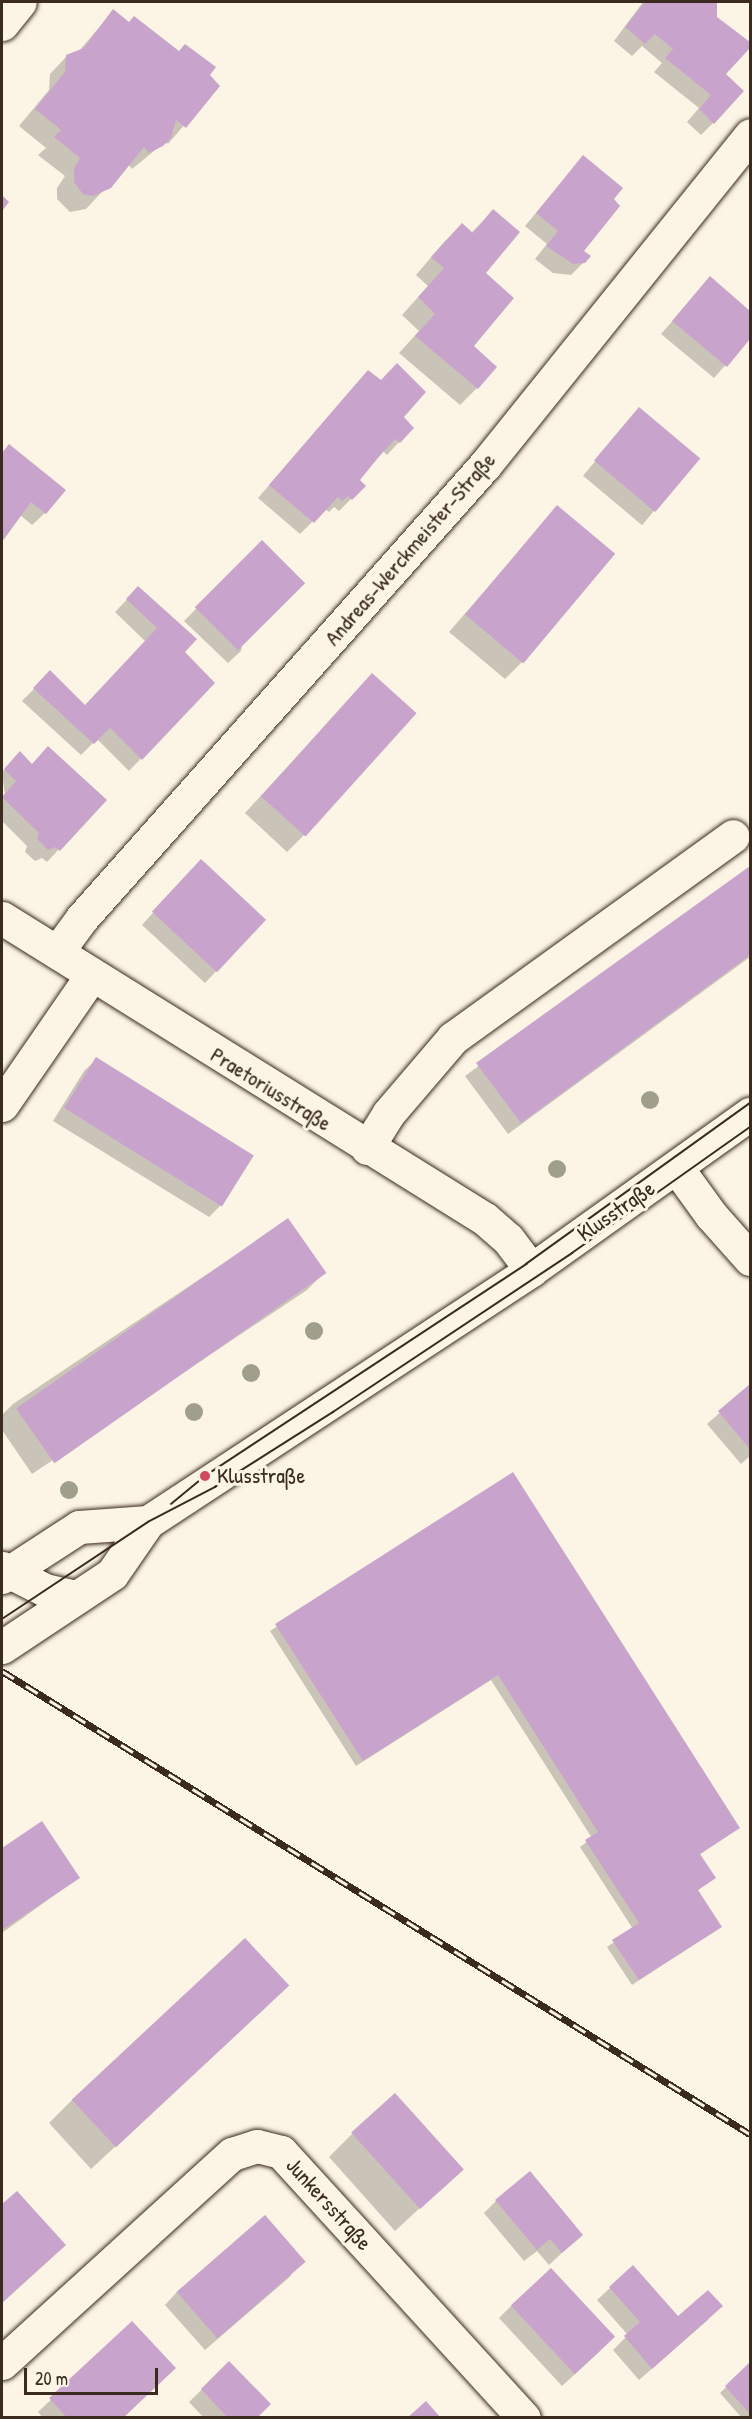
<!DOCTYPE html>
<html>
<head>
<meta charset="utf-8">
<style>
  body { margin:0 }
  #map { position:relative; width:752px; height:2419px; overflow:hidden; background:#fcf5e5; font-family:"Patrick Hand",sans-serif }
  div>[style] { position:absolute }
  .shadow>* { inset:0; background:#0003; transform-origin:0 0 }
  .building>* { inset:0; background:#c8a4cd; transform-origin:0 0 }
  .roads { filter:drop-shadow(0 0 2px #3b2a1e) drop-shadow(0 0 2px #3b2a1e) }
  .minor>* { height:33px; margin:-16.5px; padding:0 16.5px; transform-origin:16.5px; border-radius:16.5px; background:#fcf5e5 }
  .tram>* { height:1.5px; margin:-0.75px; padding:0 0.75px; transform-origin:0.75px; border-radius:0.75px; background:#3b2a1e }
  .rail>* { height:7px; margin-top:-3.5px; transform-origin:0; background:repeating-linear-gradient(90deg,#fcf5e5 0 14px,#3b2a1e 0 28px); box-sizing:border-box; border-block:2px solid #3b2a1e }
  .trees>* { width:18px; height:18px; margin:-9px; border-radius:50%; background:#a09f8c }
  .dots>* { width:16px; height:16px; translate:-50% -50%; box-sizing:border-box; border:3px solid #fcf5e5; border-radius:50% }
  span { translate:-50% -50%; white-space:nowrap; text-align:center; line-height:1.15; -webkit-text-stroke:6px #fcf5e5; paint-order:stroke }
  .street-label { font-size:22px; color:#3b2a1e }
  .poi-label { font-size:22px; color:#3b2a1e }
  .left { translate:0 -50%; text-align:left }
  .frame { position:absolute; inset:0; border:3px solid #3b2a1e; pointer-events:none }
  .scale { position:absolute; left:24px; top:2368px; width:134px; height:27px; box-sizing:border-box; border:3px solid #3b2a1e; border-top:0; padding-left:8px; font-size:18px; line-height:21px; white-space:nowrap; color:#3b2a1e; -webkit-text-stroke:4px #fcf5e5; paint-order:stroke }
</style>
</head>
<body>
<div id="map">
  <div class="shadow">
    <i style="clip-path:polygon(643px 2px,715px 2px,716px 17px,750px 44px,724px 74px,713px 123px,701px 135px,687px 122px,699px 108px,654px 72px,662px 63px,642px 46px,632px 56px,614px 41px)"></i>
    <i style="clip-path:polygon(113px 11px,218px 86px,168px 144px,165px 142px,132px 169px,128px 164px,86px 209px,70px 212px,57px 199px,57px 188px,65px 176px,38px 155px,46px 148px,19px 126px,49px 90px,50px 74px,67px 56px,79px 51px)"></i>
    <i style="clip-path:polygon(583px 157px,612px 200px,582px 251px,584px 262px,571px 275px,553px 273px,535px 259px,547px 244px,525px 226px)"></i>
    <i style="clip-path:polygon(493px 211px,472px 346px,477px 388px,460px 405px,399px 353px,419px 331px,402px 315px,428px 286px,416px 275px,445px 241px,462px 225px,471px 233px)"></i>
    <i style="clip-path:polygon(710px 278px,750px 313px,750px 337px,714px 378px,661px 334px)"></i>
    <i style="clip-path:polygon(356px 384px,412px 428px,387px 455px,383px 451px,358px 480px,364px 486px,339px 511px,334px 507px,329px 512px,325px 509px,300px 534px,258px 498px)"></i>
    <i style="left:639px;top:409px;width:77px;height:87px;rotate:40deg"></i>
    <i style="clip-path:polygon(9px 446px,45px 513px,32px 525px,20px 515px,2px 540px,2px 453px)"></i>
    <i style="clip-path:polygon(557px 507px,522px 662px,505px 679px,449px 632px)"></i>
    <i style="clip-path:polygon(262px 542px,241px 651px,228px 663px,184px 621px)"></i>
    <i style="clip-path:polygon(138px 588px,183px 652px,213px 683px,129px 771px,97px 739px,81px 755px,22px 701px,50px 673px,85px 707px,146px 642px,115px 612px)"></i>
    <i style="clip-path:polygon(372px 675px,304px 835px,287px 852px,245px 813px)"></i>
    <i style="clip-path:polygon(20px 754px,31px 766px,105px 800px,47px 862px,42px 858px,35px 861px,25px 852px,27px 846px,2px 821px,2px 798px,5px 795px,2px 772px)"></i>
    <i style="clip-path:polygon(750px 868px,750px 957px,508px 1134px,465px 1076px)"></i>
    <i style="clip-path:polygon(188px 874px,264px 920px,205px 983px,142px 925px)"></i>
    <i style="clip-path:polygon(97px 1059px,221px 1205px,209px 1217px,53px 1121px,84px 1071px)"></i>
    <i style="clip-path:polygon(288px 1220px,324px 1273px,307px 1290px,32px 1474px,2px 1430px,2px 1415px,13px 1404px)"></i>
    <i style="clip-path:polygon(750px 1386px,750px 1456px,741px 1464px,707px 1424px)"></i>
    <i style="clip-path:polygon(512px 1474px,738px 1828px,699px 1855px,714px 1878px,697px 1891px,720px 1927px,632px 1985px,607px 1947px,633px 1929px,580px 1847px,592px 1838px,491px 1680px,356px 1766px,270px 1631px)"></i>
    <i style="clip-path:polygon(41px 1823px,78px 1878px,2px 1933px,2px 1850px)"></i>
    <i style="clip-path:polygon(264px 2009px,91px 2169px,49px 2123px,72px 2100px)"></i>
    <i style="clip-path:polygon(352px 2134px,462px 2169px,395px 2231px,329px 2157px)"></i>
    <i style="clip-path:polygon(17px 2193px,64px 2245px,2px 2303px,2px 2206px)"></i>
    <i style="clip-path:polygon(496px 2201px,581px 2235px,549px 2265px,537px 2251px,524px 2261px,484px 2213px)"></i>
    <i style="clip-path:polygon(292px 2275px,205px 2350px,165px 2305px,177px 2292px)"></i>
    <i style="clip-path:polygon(610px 2288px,678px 2318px,709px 2319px,639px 2380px,613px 2350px,628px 2335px,597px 2300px)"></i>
    <i style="clip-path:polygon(511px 2306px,601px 2350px,562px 2386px,499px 2318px)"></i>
    <i style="clip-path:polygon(132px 2323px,121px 2418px,43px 2418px,38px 2412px)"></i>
    <i style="clip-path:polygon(229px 2363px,255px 2418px,204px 2418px,189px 2402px)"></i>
    <i style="clip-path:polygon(750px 2364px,750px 2417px,742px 2418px,720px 2393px)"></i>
  </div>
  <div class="building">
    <i style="clip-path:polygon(645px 2px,717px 2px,717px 17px,750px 42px,750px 48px,726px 74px,744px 91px,714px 124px,699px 109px,711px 95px,665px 58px,673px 49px,655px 34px,645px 44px,625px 27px)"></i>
    <i style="clip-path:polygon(113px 9px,129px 22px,134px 16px,179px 51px,185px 44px,216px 67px,210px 75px,220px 86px,186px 128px,176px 120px,171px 138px,163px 146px,149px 153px,144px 147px,111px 188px,93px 196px,83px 194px,74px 182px,74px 169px,80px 158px,54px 137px,61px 130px,35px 109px,65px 72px,66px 55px,84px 48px)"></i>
    <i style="clip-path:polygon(583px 155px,623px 188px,614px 199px,620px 206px,584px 251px,591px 256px,585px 263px,573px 264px,546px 246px,558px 231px,536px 213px)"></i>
    <i style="clip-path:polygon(2px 195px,9px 202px,2px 211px)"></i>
    <i style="clip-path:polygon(493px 209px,520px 232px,486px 273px,514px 298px,474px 346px,497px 367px,478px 389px,415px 336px,435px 314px,418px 297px,444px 268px,431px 257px,462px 223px,473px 233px)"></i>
    <i style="clip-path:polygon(710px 276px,750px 311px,750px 339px,727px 367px,672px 321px)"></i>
    <i style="clip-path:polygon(397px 363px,426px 392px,404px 417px,414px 428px,400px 443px,395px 439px,377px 459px,360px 480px,366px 486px,352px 500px,348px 496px,342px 501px,338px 497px,314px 523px,269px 485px,368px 370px,381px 380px)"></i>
    <i style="left:639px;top:407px;width:80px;height:70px;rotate:40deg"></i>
    <i style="clip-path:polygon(9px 444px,66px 490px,46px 514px,31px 502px,2px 542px,2px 453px)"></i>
    <i style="left:557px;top:505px;width:76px;height:143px;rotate:40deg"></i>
    <i style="left:262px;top:540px;width:61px;height:95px;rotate:45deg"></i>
    <i style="clip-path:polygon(138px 586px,197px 639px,185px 652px,215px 683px,142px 760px,110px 728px,94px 744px,33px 688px,50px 670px,85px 705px,157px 628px,126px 599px)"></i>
    <i style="left:372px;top:673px;width:60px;height:166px;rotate:42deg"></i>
    <i style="clip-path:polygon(48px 746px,107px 800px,60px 851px,55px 847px,48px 850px,37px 839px,39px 833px,2px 797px,16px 781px,4px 769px,20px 751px,32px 764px)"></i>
    <i style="left:201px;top:859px;width:89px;height:72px;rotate:43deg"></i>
    <i style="clip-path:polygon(750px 866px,750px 955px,521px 1123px,476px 1063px)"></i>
    <i style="left:96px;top:1057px;width:186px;height:60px;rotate:32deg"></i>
    <i style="left:288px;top:1218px;width:67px;height:332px;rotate:55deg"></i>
    <i style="clip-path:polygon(750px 1384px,750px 1449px,718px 1411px)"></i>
    <i style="clip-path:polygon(513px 1472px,740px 1828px,700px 1854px,716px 1878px,698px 1890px,722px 1927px,639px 1980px,612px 1940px,639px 1923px,585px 1840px,598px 1832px,498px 1675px,363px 1761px,275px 1624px)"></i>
    <i style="clip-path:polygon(42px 1821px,80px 1878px,2px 1930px,2px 1848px)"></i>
    <i style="left:245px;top:1938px;width:65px;height:237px;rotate:47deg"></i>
    <i style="left:395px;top:2093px;width:103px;height:59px;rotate:48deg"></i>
    <i style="clip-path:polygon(530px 2171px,583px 2235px,562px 2253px,550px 2239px,537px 2250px,495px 2200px)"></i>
    <i style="clip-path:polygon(17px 2191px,66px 2245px,2px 2303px,2px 2204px)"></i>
    <i style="left:265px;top:2215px;width:62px;height:117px;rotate:49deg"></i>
    <i style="clip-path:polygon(633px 2265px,678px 2316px,708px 2290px,723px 2306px,652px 2369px,624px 2336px,640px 2322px,609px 2287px)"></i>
    <i style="left:551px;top:2268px;width:94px;height:55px;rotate:47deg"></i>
    <i style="clip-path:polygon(132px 2321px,176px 2368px,123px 2418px,67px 2418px,49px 2398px)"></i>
    <i style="clip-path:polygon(229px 2361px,271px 2404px,257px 2418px,228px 2418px,201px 2389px)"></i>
    <i style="clip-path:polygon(750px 2362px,750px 2414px,725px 2386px)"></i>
    <i style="clip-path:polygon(426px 2401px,441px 2418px,407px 2418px)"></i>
  </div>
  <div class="roads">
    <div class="minor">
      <i style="left:2px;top:24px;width:28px;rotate:-51deg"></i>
      <i style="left:2px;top:918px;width:569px;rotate:31.93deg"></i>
      <i style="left:485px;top:1219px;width:30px;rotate:41deg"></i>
      <i style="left:508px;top:1239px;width:39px;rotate:53deg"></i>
      <i style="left:57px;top:952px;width:42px;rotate:-53.7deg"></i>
      <i style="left:82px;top:918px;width:606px;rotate:-48.34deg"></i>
      <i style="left:485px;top:465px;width:423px;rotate:-51.2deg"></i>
      <i style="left:2px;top:1105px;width:157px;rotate:-55.4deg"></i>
      <i style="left:367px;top:1148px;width:40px;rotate:-58deg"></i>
      <i style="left:388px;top:1114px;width:100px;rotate:-49.5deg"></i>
      <i style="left:453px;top:1038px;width:345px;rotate:-35.8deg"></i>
      <i style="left:677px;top:1168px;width:58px;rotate:54.1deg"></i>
      <i style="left:711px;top:1215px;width:59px;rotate:48.4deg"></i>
      <i style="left:2px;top:1568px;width:48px;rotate:27.1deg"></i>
      <i style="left:45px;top:1590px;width:32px;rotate:13deg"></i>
      <i style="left:2px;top:1577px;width:92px;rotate:-33deg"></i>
      <i style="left:79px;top:1527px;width:69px;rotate:-4.1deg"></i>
      <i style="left:2px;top:1647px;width:132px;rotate:-33.6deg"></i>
      <i style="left:112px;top:1574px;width:63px;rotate:-55.3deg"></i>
      <i style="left:148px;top:1522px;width:458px;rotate:-33.3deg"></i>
      <i style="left:531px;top:1270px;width:269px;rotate:-35.5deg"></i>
      <i style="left:2px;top:2363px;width:311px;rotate:-42.3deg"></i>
      <i style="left:232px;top:2154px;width:26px;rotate:-18deg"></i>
      <i style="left:257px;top:2146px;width:25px;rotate:14deg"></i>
      <i style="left:281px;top:2152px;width:360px;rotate:47.6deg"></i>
    </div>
  </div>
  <div class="tram">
    <i style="left:171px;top:1504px;width:44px;rotate:-39.5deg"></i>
    <i style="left:205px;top:1476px;width:385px;rotate:-33.4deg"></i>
    <i style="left:526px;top:1264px;width:276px;rotate:-35.7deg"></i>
    <i style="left:2px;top:1619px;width:175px;rotate:-33.6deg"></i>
    <i style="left:148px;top:1522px;width:76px;rotate:-27.6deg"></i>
    <i style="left:215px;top:1487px;width:140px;rotate:-32.4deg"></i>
    <i style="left:333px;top:1412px;width:287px;rotate:-33.6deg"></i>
    <i style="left:572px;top:1253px;width:218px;rotate:-35.3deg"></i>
  </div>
  <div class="rail">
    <i style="left:2px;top:1671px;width:880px;rotate:31.76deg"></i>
  </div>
  <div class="trees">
    <i style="left:650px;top:1100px"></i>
    <i style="left:557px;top:1169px"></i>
    <i style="left:314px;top:1331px"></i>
    <i style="left:251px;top:1373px"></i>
    <i style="left:194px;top:1412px"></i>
    <i style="left:69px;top:1490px"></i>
  </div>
  <div class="dots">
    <i style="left:205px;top:1476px;background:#d1495b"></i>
  </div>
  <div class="street-label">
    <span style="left:410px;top:549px;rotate:-49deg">Andreas-Werckmeister-Straße</span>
    <span style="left:271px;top:1089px;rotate:32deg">Praetoriusstraße</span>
    <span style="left:616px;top:1211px;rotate:-35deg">Klusstraße</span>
    <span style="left:329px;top:2204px;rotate:48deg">Junkersstraße</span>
  </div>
  <div class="poi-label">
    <span class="left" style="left:217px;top:1476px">Klusstraße</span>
  </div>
  <div class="frame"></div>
  <div class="scale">20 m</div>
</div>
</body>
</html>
